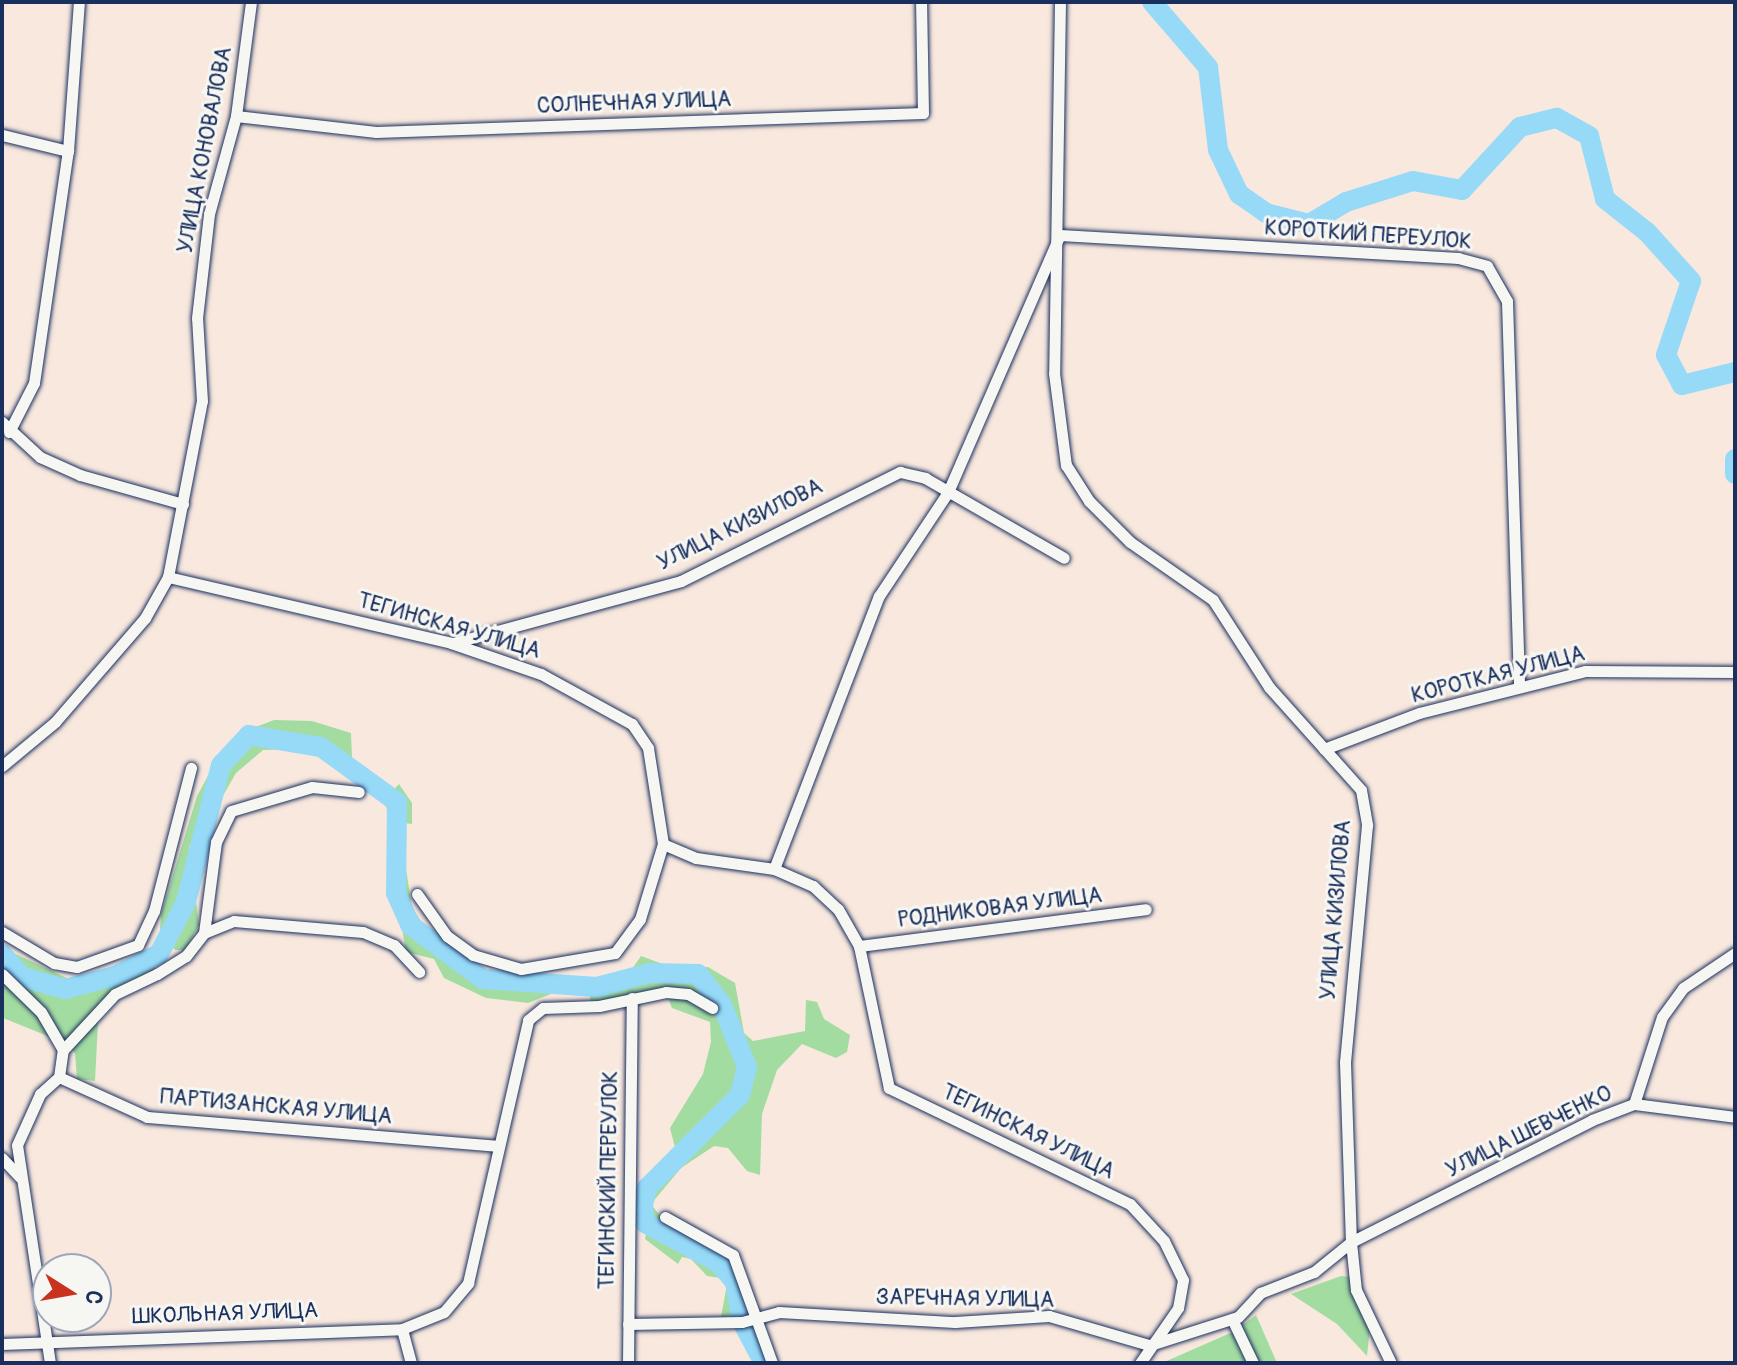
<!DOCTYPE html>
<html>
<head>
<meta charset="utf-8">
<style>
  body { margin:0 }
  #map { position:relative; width:1737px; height:1365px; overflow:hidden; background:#f8e8de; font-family:Pangolin,sans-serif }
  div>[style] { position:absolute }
  .green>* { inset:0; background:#a3dca1 }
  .river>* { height:20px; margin:-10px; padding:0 10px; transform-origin:10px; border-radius:10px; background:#96daf8 }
  .roads { filter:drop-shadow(0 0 2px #1b2f5e) drop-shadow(0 0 2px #1b2f5e) }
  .minor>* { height:11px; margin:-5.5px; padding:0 5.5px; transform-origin:5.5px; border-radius:5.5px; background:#f6f6f2 }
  span { translate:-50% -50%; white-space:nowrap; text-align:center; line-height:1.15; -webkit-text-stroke:6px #f6f6f2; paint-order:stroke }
  .street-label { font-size:22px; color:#1b2f5e }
  .frame { position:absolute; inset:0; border:4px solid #1b2f5e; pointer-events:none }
  .north { position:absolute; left:32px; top:1253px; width:80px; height:80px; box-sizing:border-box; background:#f6f6f2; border:2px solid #9ea6b7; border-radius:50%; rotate:101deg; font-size:22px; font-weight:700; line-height:32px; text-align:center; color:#1b2f5e }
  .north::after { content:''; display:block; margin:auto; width:28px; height:36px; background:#c8321e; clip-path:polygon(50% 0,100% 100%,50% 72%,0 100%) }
</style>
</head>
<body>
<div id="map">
  <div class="green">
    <i style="clip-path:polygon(274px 720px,312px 721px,351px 733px,352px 758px,341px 767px,303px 749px,263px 750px,236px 773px,213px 813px,201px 819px,189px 848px,199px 925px,185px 950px,175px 950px,160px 929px,161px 915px,197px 796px,221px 752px,243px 732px)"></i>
    <i style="clip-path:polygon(399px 784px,412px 803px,412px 824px,404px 823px,401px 838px,412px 907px,424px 926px,471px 965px,491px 973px,537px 979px,555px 974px,561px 981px,551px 994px,528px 1003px,486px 998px,444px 978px,434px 959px,406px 952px,396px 893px,397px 844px,384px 800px)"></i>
    <i style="clip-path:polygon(7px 950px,71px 980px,154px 953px,155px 970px,99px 1002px,95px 1081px,77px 1079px,75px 1053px,65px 1043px,3px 1018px,2px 955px)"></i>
    <i style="clip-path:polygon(641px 956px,671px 967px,708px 967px,735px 983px,744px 1033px,753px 1041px,805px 1031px,806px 1000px,817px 1002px,824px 1019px,850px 1035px,847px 1052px,836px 1058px,802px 1044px,777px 1070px,762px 1114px,760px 1175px,747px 1171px,728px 1148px,714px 1146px,681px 1168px,651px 1204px,671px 1230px,733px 1263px,748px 1314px,721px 1317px,728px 1279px,707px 1276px,691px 1259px,682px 1257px,678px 1264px,645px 1239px,651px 1204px,640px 1187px,676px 1151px,670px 1128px,703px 1074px,711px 1042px,710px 1022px,672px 1008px,666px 992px,591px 1003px,589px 992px,602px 980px,630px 972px)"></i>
    <i style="clip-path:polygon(1341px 1276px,1350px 1277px,1370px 1327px,1367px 1356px,1337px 1324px,1291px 1294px)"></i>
    <i style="clip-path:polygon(1256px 1315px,1277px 1363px,1162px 1363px,1235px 1331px)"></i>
  </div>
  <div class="river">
    <i style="left:1152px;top:2px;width:86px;rotate:49.3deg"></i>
    <i style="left:1208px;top:67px;width:84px;rotate:83.1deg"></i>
    <i style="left:1218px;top:150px;width:49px;rotate:64.5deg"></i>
    <i style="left:1239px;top:194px;width:33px;rotate:35deg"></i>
    <i style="left:1266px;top:213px;width:44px;rotate:14.3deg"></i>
    <i style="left:1309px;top:224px;width:43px;rotate:-30.7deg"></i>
    <i style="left:1346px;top:202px;width:70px;rotate:-17.4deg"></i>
    <i style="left:1413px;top:181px;width:50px;rotate:10.4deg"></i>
    <i style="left:1462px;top:190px;width:86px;rotate:-47.4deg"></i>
    <i style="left:1520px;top:127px;width:38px;rotate:-14deg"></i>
    <i style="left:1557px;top:118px;width:37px;rotate:29deg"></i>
    <i style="left:1589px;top:136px;width:65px;rotate:75.7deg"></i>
    <i style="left:1605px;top:199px;width:53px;rotate:38.2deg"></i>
    <i style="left:1647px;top:232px;width:66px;rotate:48.1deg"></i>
    <i style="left:1691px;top:281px;width:78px;rotate:108.7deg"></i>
    <i style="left:1666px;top:355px;width:34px;rotate:62deg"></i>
    <i style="left:1682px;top:385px;width:55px;rotate:-13.8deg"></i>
    <i style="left:1735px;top:459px;width:15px;rotate:90deg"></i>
    <i style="left:2px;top:954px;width:30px;rotate:49deg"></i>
    <i style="left:22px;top:977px;width:45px;rotate:15.6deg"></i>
    <i style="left:65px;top:989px;width:52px;rotate:-14.6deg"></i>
    <i style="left:115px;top:976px;width:49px;rotate:-26.6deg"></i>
    <i style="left:159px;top:954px;width:59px;rotate:-62.6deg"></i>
    <i style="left:186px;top:902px;width:141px;rotate:-75.7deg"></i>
    <i style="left:221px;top:765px;width:41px;rotate:-47deg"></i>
    <i style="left:249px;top:735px;width:73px;rotate:9.5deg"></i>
    <i style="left:321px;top:747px;width:94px;rotate:35.9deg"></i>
    <i style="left:397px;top:802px;width:91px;rotate:90.6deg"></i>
    <i style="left:396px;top:893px;width:35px;rotate:66deg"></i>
    <i style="left:410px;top:925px;width:91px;rotate:36.5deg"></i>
    <i style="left:483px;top:979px;width:114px;rotate:4deg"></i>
    <i style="left:597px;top:987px;width:55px;rotate:-14.8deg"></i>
    <i style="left:650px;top:973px;width:48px;rotate:1.2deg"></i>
    <i style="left:698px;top:974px;width:39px;rotate:52deg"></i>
    <i style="left:722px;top:1005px;width:67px;rotate:68deg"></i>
    <i style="left:747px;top:1067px;width:29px;rotate:104deg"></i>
    <i style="left:740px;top:1095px;width:132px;rotate:135deg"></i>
    <i style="left:647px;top:1188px;width:17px;rotate:103deg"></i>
    <i style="left:643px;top:1205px;width:18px;rotate:84deg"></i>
    <i style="left:645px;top:1223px;width:84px;rotate:28.4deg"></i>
    <i style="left:719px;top:1263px;width:25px;rotate:50deg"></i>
    <i style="left:735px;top:1282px;width:41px;rotate:80.1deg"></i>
    <i style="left:742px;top:1322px;width:47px;rotate:61.8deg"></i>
  </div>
  <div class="roads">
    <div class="minor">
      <i style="left:1060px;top:2px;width:371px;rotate:90.9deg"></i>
      <i style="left:1054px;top:373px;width:93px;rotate:82.6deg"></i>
      <i style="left:1066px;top:465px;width:43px;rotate:57.4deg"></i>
      <i style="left:1089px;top:501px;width:58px;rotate:45deg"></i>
      <i style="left:1130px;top:542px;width:101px;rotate:34.9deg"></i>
      <i style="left:1213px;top:600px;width:103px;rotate:57.2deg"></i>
      <i style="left:1269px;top:687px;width:138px;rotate:48.2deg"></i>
      <i style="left:1361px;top:790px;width:36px;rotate:80deg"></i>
      <i style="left:1367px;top:825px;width:238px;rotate:95.3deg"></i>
      <i style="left:1345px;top:1062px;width:180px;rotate:88.1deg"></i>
      <i style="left:1351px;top:1242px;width:48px;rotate:84.1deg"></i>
      <i style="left:1356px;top:1290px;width:81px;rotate:64.4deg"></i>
      <i style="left:236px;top:116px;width:141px;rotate:6.5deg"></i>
      <i style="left:376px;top:132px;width:547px;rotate:-1.99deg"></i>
      <i style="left:923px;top:113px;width:111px;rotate:-91deg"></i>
      <i style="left:2px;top:135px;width:68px;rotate:13.6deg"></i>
      <i style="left:2px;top:422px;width:52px;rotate:42.6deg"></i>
      <i style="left:40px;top:457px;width:44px;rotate:24.2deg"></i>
      <i style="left:80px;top:475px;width:107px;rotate:15.7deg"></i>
      <i style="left:9px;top:432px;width:55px;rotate:-63deg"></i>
      <i style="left:34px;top:383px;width:234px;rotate:-81.7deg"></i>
      <i style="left:68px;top:151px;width:149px;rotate:-85.8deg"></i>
      <i style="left:168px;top:577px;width:291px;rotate:13.1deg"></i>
      <i style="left:451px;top:643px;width:95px;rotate:19deg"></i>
      <i style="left:541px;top:674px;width:104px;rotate:28.8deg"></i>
      <i style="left:632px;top:724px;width:29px;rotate:56deg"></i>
      <i style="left:648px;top:748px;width:97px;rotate:81.1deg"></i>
      <i style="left:663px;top:844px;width:36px;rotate:23deg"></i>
      <i style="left:696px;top:858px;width:79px;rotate:8deg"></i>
      <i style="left:774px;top:869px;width:43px;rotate:23.6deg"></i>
      <i style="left:813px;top:886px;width:34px;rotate:43deg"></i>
      <i style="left:838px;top:909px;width:43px;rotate:60.4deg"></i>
      <i style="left:859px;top:946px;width:145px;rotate:78.1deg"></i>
      <i style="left:889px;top:1088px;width:267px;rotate:25.7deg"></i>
      <i style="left:1130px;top:1204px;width:50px;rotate:47.4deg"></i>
      <i style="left:1164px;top:1241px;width:43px;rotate:64deg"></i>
      <i style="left:1183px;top:1280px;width:28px;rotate:100deg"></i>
      <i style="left:1178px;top:1308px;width:67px;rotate:124.6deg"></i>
      <i style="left:453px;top:643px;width:236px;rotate:-15.2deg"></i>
      <i style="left:681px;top:581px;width:245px;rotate:-26.5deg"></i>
      <i style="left:900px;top:472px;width:26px;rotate:13deg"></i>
      <i style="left:925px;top:478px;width:160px;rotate:29.9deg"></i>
      <i style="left:1324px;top:749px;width:102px;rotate:-20.8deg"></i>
      <i style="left:1419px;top:713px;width:171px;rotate:-14.2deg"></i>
      <i style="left:1585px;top:671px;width:150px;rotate:0.4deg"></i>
      <i style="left:2px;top:766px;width:69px;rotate:-39.7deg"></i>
      <i style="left:55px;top:722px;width:138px;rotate:-49.1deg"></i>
      <i style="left:145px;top:618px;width:47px;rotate:-60.7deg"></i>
      <i style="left:168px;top:577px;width:179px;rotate:-79.1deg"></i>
      <i style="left:202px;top:401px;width:83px;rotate:-93.4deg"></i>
      <i style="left:197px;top:318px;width:105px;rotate:-83.4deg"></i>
      <i style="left:209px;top:214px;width:102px;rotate:-74.6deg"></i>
      <i style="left:236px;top:116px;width:115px;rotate:-82.5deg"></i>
      <i style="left:774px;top:869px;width:292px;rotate:-69deg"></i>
      <i style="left:879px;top:596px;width:125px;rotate:-56.4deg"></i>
      <i style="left:948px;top:492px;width:280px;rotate:-66.5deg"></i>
      <i style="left:1060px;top:235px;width:399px;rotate:3.3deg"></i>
      <i style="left:1458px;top:258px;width:30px;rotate:15deg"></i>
      <i style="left:1487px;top:266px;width:40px;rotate:60.3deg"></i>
      <i style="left:1507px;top:301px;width:386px;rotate:88.2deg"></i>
      <i style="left:417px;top:894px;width:52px;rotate:54.5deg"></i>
      <i style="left:447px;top:936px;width:32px;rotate:36deg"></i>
      <i style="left:473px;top:955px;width:50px;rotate:16.3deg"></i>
      <i style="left:521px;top:969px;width:95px;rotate:-9.7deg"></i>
      <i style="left:615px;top:953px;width:42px;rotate:-53.7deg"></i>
      <i style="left:640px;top:919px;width:78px;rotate:-73deg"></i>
      <i style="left:2px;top:932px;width:61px;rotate:30.8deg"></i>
      <i style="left:54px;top:963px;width:23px;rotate:10deg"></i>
      <i style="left:77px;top:967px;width:65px;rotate:-19.8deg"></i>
      <i style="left:138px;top:945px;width:38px;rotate:-65deg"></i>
      <i style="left:154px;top:911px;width:148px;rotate:-75.5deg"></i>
      <i style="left:204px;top:933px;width:92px;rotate:-82.5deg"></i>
      <i style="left:216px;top:842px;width:34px;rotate:-64deg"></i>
      <i style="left:231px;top:811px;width:84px;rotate:-16.5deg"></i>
      <i style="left:312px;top:787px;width:47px;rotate:6.1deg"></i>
      <i style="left:859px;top:946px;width:289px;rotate:-7.3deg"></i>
      <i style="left:2px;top:974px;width:54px;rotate:44.3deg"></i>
      <i style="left:41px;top:1012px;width:44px;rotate:59.9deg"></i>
      <i style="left:63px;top:1050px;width:76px;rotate:-47.1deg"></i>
      <i style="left:115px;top:994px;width:47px;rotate:-25.5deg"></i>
      <i style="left:157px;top:974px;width:34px;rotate:-32deg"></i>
      <i style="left:186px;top:956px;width:29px;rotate:-52deg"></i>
      <i style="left:204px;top:933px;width:32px;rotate:-22deg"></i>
      <i style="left:234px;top:921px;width:129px;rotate:4.9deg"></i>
      <i style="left:363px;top:932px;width:34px;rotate:23deg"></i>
      <i style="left:394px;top:945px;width:37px;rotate:47deg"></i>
      <i style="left:59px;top:1077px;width:97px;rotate:24.4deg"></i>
      <i style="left:147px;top:1117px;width:351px;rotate:4.7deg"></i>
      <i style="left:1634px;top:1104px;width:91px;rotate:-72.2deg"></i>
      <i style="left:1662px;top:1017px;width:36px;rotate:-54deg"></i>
      <i style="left:1683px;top:988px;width:63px;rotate:-33.9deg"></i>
      <i style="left:2px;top:1158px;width:26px;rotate:47deg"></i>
      <i style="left:665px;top:1217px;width:78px;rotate:29.2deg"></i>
      <i style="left:733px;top:1255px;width:115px;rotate:70.1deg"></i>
      <i style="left:1232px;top:1319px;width:49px;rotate:64.5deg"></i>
      <i style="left:628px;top:1324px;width:114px;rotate:-1deg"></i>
      <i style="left:742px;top:1322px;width:38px;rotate:-15deg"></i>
      <i style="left:779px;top:1312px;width:176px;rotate:3.3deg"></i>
      <i style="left:955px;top:1322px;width:94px;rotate:-3.7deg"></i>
      <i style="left:1049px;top:1316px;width:104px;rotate:16.2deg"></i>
      <i style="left:2px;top:1344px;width:400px;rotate:-2.1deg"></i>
      <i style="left:1150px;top:1345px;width:92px;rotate:-17.7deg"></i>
      <i style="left:1238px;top:1317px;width:33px;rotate:-47deg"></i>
      <i style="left:1260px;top:1293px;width:58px;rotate:-21.3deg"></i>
      <i style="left:1314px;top:1272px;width:48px;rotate:-39deg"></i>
      <i style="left:1351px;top:1242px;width:270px;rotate:-26.8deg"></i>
      <i style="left:1592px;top:1120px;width:45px;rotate:-20.9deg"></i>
      <i style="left:1634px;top:1104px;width:102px;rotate:7.3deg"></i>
      <i style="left:50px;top:1363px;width:220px;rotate:-98.6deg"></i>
      <i style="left:17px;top:1145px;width:56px;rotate:-65.7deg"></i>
      <i style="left:40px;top:1094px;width:25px;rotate:-42deg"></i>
      <i style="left:59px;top:1077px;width:27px;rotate:-82deg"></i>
      <i style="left:411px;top:1363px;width:35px;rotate:-105deg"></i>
      <i style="left:402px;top:1329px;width:45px;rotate:-22deg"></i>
      <i style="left:444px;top:1312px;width:38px;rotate:-50deg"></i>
      <i style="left:468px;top:1283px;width:270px;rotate:-77.1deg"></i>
      <i style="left:528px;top:1020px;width:19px;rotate:-39deg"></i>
      <i style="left:543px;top:1008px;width:56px;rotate:-2deg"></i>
      <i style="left:599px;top:1006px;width:68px;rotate:-11.8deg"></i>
      <i style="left:666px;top:992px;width:22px;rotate:5deg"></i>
      <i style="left:688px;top:994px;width:28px;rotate:30deg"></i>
      <i style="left:628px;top:1363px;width:365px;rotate:-89.4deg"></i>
    </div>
  </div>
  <div class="street-label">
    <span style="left:634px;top:103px;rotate:-2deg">СОЛНЕЧНАЯ УЛИЦА</span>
    <span style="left:205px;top:150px;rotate:-79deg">УЛИЦА КОНОВАЛОВА</span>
    <span style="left:1368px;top:235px;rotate:4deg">КОРОТКИЙ ПЕРЕУЛОК</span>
    <span style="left:740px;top:525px;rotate:-26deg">УЛИЦА КИЗИЛОВА</span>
    <span style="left:449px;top:626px;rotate:16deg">ТЕГИНСКАЯ УЛИЦА</span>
    <span style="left:1498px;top:675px;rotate:-14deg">КОРОТКАЯ УЛИЦА</span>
    <span style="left:1000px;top:908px;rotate:-7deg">РОДНИКОВАЯ УЛИЦА</span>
    <span style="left:1336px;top:910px;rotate:-85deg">УЛИЦА КИЗИЛОВА</span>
    <span style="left:276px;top:1107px;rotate:5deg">ПАРТИЗАНСКАЯ УЛИЦА</span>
    <span style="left:1028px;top:1132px;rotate:26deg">ТЕГИНСКАЯ УЛИЦА</span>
    <span style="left:1529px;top:1132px;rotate:-26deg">УЛИЦА ШЕВЧЕНКО</span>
    <span style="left:609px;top:1180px;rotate:-89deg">ТЕГИНСКИЙ ПЕРЕУЛОК</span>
    <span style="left:965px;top:1299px;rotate:1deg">ЗАРЕЧНАЯ УЛИЦА</span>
    <span style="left:225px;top:1314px;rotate:-2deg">ШКОЛЬНАЯ УЛИЦА</span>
  </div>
  <div class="frame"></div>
  <div class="north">С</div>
</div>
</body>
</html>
